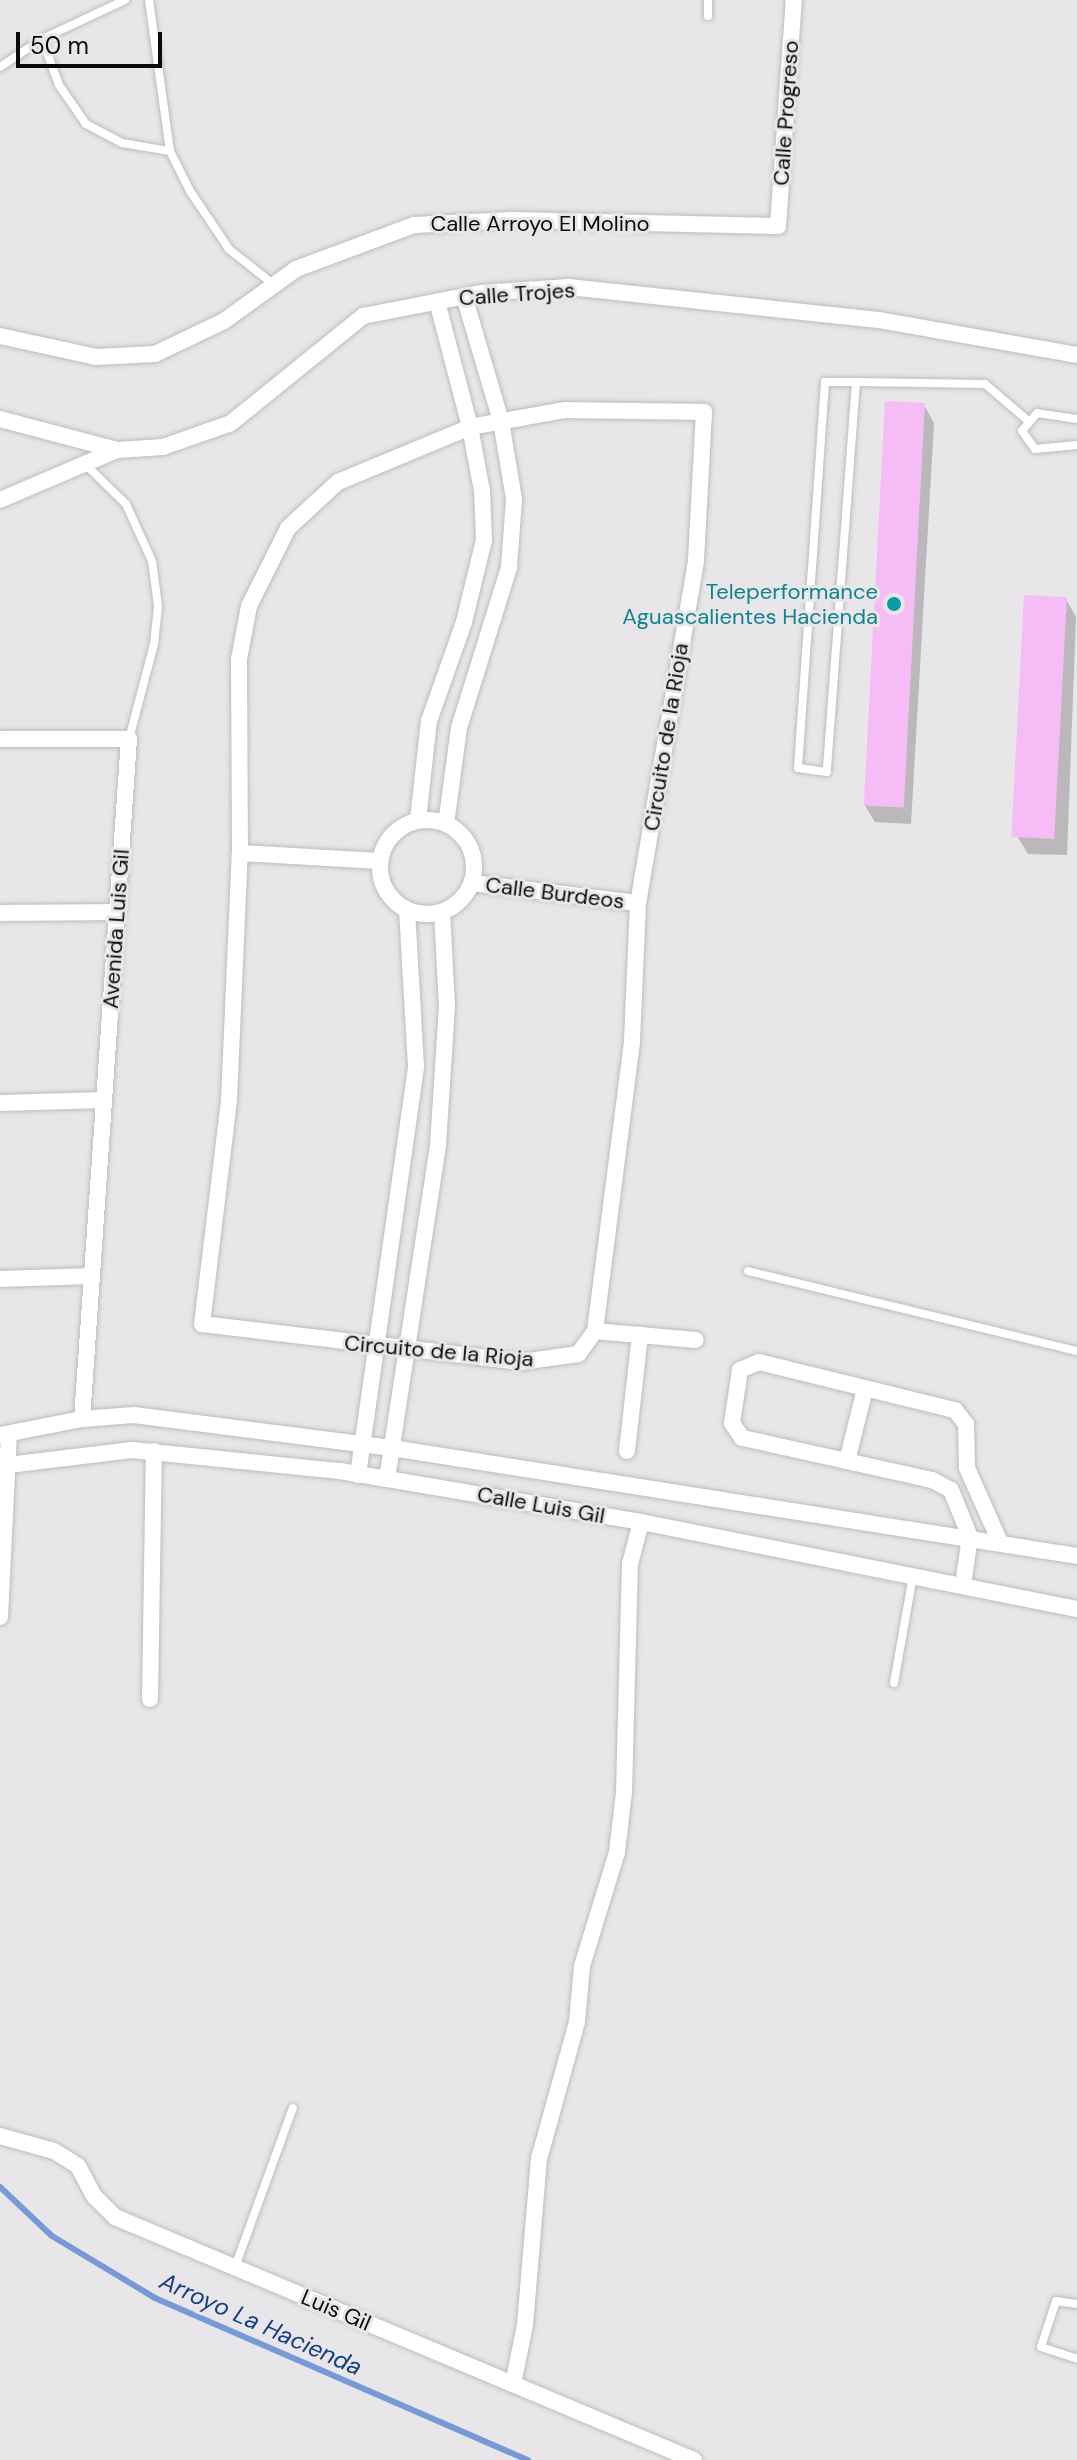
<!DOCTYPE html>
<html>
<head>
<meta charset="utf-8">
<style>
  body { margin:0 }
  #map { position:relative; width:1077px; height:2460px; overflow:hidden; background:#e9e6e9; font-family:"DM Sans",sans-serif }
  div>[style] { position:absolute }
  .shadow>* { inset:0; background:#0003 }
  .stream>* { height:6px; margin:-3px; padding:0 3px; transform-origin:3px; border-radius:3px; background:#759ad6 }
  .building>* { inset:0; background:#f6bcf5; transform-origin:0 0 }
  .roads { filter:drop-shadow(0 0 2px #bfbbbf) drop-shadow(0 0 2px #bfbbbf) }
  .lane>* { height:8px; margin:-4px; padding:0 4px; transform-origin:4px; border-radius:4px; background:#fff }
  .street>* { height:16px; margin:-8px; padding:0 8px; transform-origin:8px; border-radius:8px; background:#fff }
  .street>.ring { margin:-8px; padding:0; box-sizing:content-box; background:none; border:16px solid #fff; border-radius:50% }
  .dots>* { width:22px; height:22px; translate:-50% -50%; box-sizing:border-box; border:4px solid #e9e6e9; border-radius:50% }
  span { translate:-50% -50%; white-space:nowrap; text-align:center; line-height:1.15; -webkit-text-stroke:6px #e9e6e9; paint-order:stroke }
  .street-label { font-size:22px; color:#0c0b0c }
  .culture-label { font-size:22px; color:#0d838f }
  .right { translate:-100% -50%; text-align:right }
  .water-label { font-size:24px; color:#133f86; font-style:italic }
  .scale { position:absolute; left:16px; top:32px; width:146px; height:36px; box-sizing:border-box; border:4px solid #0c0b0c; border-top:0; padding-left:10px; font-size:24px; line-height:28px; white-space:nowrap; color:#0c0b0c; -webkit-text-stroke:6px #e9e6e9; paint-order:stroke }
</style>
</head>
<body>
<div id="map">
  <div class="shadow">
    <i style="clip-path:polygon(924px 405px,934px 423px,911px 824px,875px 822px,864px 804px)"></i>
    <i style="clip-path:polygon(1066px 599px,1076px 617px,1067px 855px,1028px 854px,1017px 836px)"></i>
  </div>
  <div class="stream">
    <i style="left:0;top:2187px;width:71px;rotate:43.3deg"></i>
    <i style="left:52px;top:2236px;width:120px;rotate:31deg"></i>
    <i style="left:155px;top:2298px;width:407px;rotate:23.5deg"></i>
  </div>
  <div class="building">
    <i style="left:885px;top:401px;width:40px;height:405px;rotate:3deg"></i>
    <i style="left:1024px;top:595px;width:43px;height:242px;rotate:3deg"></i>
  </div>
  <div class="roads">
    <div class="lane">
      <i style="left:149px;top:0;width:152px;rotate:82.1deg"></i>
      <i style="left:170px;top:151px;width:45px;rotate:63.4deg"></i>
      <i style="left:190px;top:191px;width:70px;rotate:56.1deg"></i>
      <i style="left:229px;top:249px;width:56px;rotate:38.5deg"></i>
      <i style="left:708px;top:16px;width:16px;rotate:-90deg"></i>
      <i style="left:42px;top:39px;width:49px;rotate:69.7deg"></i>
      <i style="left:59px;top:85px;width:47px;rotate:55.3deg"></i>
      <i style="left:86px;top:124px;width:41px;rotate:27.8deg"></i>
      <i style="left:122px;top:143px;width:49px;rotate:9.5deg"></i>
      <i style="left:0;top:67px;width:50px;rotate:-33.7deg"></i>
      <i style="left:42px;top:39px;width:92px;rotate:-25.2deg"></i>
      <i style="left:856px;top:382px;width:391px;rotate:94.3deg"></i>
      <i style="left:827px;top:772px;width:29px;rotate:-172deg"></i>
      <i style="left:798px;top:768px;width:387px;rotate:-86deg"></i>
      <i style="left:825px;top:382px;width:31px"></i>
      <i style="left:856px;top:382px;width:129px;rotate:0.9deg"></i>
      <i style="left:985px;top:384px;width:54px;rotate:40.5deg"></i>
      <i style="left:1077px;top:419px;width:40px;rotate:-171.5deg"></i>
      <i style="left:1037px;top:413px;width:23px;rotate:130deg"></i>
      <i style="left:1022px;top:431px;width:22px;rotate:54deg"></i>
      <i style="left:1035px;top:449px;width:42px;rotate:-5.4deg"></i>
      <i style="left:86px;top:465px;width:56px;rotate:44.3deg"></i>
      <i style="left:126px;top:504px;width:63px;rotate:65.5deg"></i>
      <i style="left:152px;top:561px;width:45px;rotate:82.4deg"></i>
      <i style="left:158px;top:606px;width:38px;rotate:96deg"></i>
      <i style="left:154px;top:644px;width:98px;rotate:104.7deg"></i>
      <i style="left:748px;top:1271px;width:339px;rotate:13.7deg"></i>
      <i style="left:894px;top:1683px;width:110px;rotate:-80deg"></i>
      <i style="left:235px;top:2267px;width:169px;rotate:-70deg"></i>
      <i style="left:1077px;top:2304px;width:21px;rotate:-172deg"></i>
      <i style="left:1056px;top:2301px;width:48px;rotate:108.1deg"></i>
      <i style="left:1041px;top:2347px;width:38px;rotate:18deg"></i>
    </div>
    <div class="street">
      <i style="left:0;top:336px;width:98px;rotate:12.3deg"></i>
      <i style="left:96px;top:357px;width:59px;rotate:-2.9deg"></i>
      <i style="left:155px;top:354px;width:76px;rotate:-25.6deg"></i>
      <i style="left:224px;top:321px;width:89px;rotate:-35.8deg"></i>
      <i style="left:296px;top:269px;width:126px;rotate:-20.4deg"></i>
      <i style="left:414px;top:225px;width:97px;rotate:-3deg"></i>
      <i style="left:511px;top:220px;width:267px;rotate:1.3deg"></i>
      <i style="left:778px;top:226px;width:227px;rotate:-86deg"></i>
      <i style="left:565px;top:410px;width:139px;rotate:0.8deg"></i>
      <i style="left:704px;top:412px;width:149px;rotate:93.1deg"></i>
      <i style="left:696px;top:561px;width:347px;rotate:99.6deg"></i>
      <i style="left:638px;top:903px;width:139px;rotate:92.5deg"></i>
      <i style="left:632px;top:1042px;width:291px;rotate:97.3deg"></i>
      <i style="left:595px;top:1331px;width:29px;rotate:126deg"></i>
      <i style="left:578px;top:1354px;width:58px;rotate:172deg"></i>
      <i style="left:521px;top:1362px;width:321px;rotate:-173.2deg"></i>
      <i style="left:202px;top:1324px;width:226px;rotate:-83.1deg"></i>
      <i style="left:229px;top:1100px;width:247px;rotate:-87.5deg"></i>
      <i style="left:240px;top:853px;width:194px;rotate:-90.3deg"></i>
      <i style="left:239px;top:659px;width:54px;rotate:-79.3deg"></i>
      <i style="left:249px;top:606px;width:87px;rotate:-63.4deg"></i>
      <i style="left:288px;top:528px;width:68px;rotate:-42.6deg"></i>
      <i style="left:338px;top:482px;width:143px;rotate:-22.6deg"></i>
      <i style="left:470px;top:427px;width:97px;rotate:-10.1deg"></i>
      <i style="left:0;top:419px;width:121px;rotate:14.8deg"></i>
      <i style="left:117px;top:450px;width:46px;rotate:-3.7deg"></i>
      <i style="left:163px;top:447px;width:72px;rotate:-19.4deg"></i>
      <i style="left:231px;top:423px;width:170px;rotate:-39deg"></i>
      <i style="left:363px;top:316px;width:120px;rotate:-11deg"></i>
      <i style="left:481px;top:293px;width:88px;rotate:-3.9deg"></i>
      <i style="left:569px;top:287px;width:312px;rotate:6.1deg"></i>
      <i style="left:879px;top:320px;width:201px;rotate:10deg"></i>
      <i style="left:0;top:500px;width:127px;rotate:-23.1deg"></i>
      <i style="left:0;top:739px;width:129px"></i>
      <i style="left:129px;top:739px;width:682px;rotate:93.95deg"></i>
      <i class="ring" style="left:380px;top:820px;width:78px;height:78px"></i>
      <i style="left:418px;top:820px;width:100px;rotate:-83.7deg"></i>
      <i style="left:429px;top:721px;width:105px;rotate:-70.5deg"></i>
      <i style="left:464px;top:622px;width:84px;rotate:-76.3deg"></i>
      <i style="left:484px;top:540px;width:49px;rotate:-92.3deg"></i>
      <i style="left:482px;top:491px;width:65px;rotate:-100.6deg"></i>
      <i style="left:470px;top:427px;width:130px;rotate:-104.7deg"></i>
      <i style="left:446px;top:824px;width:97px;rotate:-82.3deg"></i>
      <i style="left:459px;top:728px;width:169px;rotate:-72.7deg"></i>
      <i style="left:509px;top:567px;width:68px;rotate:-85.8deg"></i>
      <i style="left:514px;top:499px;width:79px;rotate:-99.5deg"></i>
      <i style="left:501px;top:421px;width:130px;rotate:-106.5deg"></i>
      <i style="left:240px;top:853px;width:140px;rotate:3.3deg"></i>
      <i style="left:472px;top:883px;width:167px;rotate:6.9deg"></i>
      <i style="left:0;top:913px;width:117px;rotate:-0.5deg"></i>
      <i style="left:0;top:1103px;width:104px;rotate:-1.7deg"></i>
      <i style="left:0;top:1279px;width:92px;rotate:-1.9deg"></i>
      <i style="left:595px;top:1331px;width:101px;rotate:5.1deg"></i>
      <i style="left:0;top:1435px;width:84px;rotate:-11deg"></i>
      <i style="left:82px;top:1419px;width:52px;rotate:-4.4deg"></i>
      <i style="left:134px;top:1415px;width:260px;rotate:7.3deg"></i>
      <i style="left:392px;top:1448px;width:693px;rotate:8.96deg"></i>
      <i style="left:627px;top:1451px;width:117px;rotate:-83.6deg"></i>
      <i style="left:847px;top:1461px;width:74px;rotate:-76deg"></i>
      <i style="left:0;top:1466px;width:133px;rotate:-6.9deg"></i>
      <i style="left:132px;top:1450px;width:209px;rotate:5.8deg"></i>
      <i style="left:340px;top:1471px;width:305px;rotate:9.6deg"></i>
      <i style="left:641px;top:1522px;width:445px;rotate:11.3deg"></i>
      <i style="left:358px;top:1475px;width:413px;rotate:-81.9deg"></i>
      <i style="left:416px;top:1066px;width:156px;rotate:-93.3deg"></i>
      <i style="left:387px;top:1479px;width:338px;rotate:-81.3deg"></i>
      <i style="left:438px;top:1145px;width:138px;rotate:-86.3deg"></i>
      <i style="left:447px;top:1007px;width:95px;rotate:-93deg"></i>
      <i style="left:963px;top:1585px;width:49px;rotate:-81.7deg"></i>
      <i style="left:970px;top:1537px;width:51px;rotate:-112deg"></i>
      <i style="left:951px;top:1490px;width:21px;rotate:-152deg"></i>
      <i style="left:932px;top:1480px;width:195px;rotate:-167.5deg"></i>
      <i style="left:742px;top:1438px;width:18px;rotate:-124deg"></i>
      <i style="left:732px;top:1423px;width:54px;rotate:-81.4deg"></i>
      <i style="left:740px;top:1370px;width:21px;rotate:-23deg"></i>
      <i style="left:759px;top:1362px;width:202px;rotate:13.8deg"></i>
      <i style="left:955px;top:1410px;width:18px;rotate:52deg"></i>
      <i style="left:966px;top:1424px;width:44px;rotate:88.7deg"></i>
      <i style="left:967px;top:1468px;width:81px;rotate:66deg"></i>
      <i style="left:0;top:1617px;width:183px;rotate:-87.2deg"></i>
      <i style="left:150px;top:1699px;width:248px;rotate:-89.1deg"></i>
      <i style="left:0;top:2136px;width:56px;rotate:15.5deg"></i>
      <i style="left:54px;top:2151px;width:28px;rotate:32deg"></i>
      <i style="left:78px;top:2166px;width:34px;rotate:62deg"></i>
      <i style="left:94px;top:2196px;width:30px;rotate:45deg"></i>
      <i style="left:115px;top:2217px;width:628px;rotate:22.77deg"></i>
      <i style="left:513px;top:2384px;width:60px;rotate:-78.5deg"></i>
      <i style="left:525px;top:2325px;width:167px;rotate:-85.2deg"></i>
      <i style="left:539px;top:2159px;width:142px;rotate:-74.5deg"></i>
      <i style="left:577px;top:2022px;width:56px;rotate:-84.9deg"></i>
      <i style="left:582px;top:1966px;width:119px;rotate:-72.9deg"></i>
      <i style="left:617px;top:1852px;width:60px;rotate:-83.3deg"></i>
      <i style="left:624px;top:1792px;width:228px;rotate:-88.5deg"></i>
      <i style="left:630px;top:1564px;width:43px;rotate:-75.3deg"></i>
    </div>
  </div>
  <div class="dots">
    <i style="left:894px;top:604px;background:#0f9aa8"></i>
  </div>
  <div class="street-label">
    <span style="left:786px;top:113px;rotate:-86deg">Calle Progreso</span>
    <span style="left:540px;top:224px">Calle Arroyo El Molino</span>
    <span style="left:517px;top:294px;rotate:-4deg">Calle Trojes</span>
    <span style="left:666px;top:737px;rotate:-81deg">Circuito de la Rioja</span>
    <span style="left:555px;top:893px;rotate:7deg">Calle Burdeos</span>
    <span style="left:116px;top:929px;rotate:-86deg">Avenida Luis Gil</span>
    <span style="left:439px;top:1351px;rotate:5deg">Circuito de la Rioja</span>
    <span style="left:541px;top:1505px;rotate:10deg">Calle Luis Gil</span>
    <span style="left:336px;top:2310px;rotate:23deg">Luis Gil</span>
  </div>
  <div class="culture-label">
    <span class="right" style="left:878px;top:604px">Teleperformance<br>Aguascalientes Hacienda</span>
  </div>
  <div class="water-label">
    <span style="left:261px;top:2324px;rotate:24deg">Arroyo La Hacienda</span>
  </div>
  <div class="scale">50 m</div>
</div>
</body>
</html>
